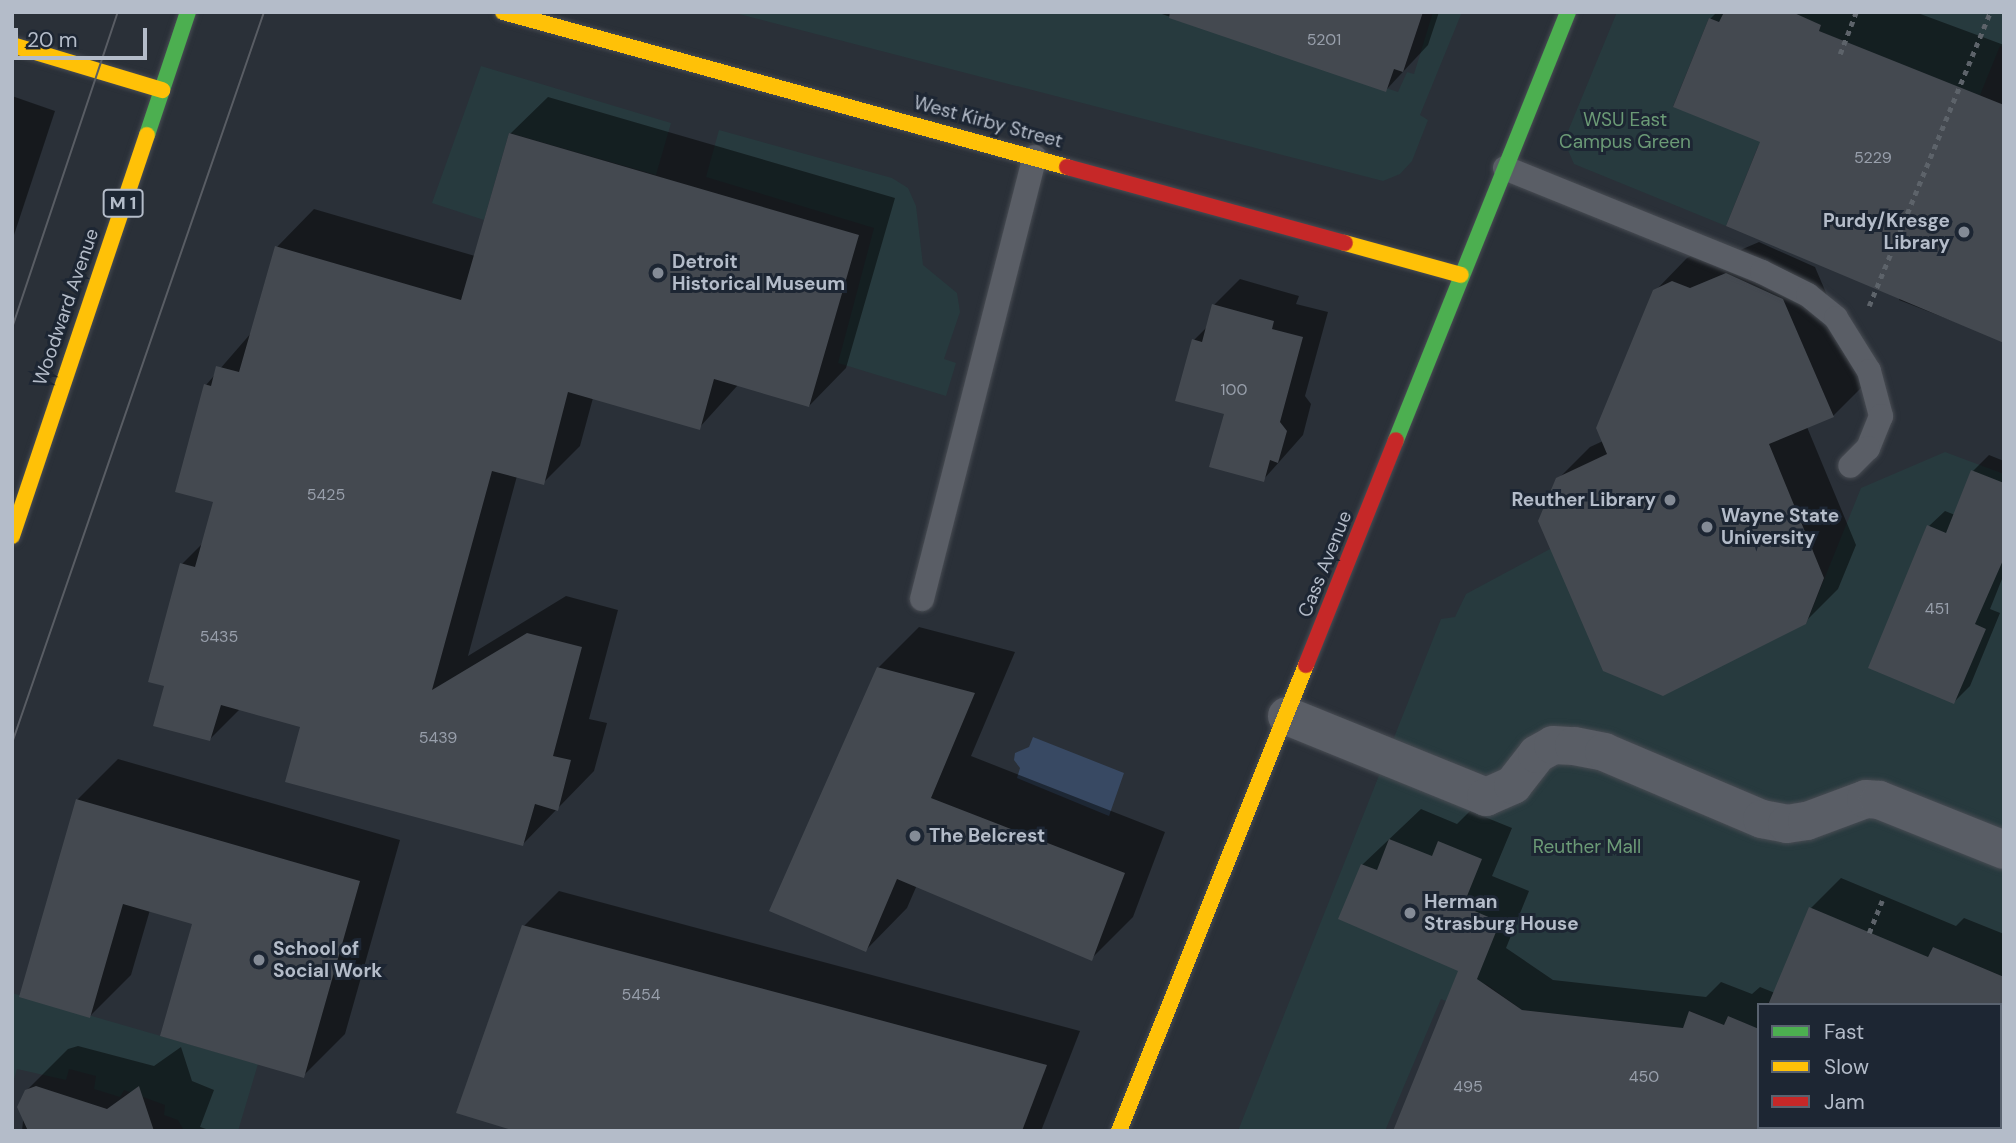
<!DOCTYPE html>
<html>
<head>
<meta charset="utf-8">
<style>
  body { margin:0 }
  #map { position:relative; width:2016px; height:1143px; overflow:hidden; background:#2a3038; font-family:"DM Sans",sans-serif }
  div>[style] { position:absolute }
  .green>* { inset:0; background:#273a3e; transform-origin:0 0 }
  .water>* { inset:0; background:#384963 }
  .shadow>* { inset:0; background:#0007 }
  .building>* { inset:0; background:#444950 }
  .path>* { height:4.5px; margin-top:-2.25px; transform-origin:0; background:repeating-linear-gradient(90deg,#5d636a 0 5px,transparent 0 10px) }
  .roads { filter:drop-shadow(0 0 2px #484c53) drop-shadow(0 0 2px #484c53) }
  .lane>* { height:24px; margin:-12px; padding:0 12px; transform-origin:12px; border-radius:12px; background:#5a5e66 }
  .street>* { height:38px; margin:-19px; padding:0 19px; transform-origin:19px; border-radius:19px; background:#5a5e66 }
  .fast>* { height:16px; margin:-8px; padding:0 8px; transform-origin:8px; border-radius:8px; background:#4caf50 }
  .slow>* { height:16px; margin:-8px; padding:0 8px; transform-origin:8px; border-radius:8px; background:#ffc107 }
  .jam>* { height:16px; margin:-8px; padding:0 8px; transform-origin:8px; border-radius:8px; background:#c62828 }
  .tram>* { height:2px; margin:-1px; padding:0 1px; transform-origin:1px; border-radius:1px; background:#595d64 }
  .dots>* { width:19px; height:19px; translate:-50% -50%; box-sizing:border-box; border:4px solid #1d2633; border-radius:50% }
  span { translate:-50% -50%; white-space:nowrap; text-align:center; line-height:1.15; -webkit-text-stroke:6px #1d2633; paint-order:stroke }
  .number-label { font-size:16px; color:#989fab }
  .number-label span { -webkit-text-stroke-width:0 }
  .shield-label span { padding:2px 5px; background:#1d2633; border:2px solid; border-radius:5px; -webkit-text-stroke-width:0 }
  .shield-label { font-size:18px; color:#b4bcc9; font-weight:700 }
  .park-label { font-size:19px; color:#6b9a76 }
  .street-label { font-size:19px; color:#b4bcc9 }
  .poi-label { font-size:19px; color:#b4bcc9; font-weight:700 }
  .right { translate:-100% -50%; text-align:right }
  .left { translate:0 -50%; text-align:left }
  .frame { position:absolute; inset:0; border:14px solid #b4bcc9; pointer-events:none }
  .legend { position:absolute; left:1757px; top:1003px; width:245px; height:126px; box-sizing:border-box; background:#1d2633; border:2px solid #59626f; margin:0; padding:9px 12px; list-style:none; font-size:21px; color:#b4bcc9 }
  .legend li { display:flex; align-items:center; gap:14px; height:35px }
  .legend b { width:35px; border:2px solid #59626f }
  .scale { position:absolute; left:14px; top:28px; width:133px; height:32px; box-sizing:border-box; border:4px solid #b4bcc9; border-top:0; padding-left:9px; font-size:21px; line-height:24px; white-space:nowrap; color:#b4bcc9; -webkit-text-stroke:5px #1d2633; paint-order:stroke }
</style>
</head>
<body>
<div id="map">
  <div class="green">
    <i style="clip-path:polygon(731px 12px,1161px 12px,1398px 92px,1407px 72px,1414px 74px,1433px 12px,1462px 12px,1420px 115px,1428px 120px,1412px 161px,1400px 174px,1383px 181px)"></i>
    <i style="clip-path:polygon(1617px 12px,1724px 12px,1719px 22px,1709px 18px,1673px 106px,1721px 119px,1822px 171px,1758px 146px,1726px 226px,1574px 164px,1564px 141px)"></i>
    <i style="clip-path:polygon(2004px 12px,2004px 47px,2000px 46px,1978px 100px,1819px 31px,1821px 25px,1795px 14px)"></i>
    <i style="clip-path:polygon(481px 66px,671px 123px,656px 175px,509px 133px,484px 220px,432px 203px)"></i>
    <i style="clip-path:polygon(719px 130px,892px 178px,908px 188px,916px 206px,923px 265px,957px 293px,960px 312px,944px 359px,956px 363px,946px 396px,838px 363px,874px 228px,706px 177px)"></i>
    <i style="clip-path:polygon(1945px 452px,2004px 474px,2004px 977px,1933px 947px,1928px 957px,1759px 1005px,1758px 1029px,1728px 1016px,1724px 1025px,1690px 1011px,1683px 1028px,1522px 1010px,1486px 984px,1467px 1010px,1441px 999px,1385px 1131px,1238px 1131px,1441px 619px,1455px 617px,1466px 594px,1550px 549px,1806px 624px,1861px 488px)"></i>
    <i style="clip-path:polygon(12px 993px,258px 1064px,238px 1131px,184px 1131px,178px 1120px,164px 1115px,165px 1105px,124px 1090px,120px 1097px,94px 1089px,96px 1076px,69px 1069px,66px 1080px,17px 1069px,12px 1086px)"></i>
    <i style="left:1909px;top:1127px;width:85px;height:4px"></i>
  </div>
  <div class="water">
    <i style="clip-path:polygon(1033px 737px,1124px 773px,1109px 816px,1017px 778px,1020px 768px,1014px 760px,1015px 753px,1029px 747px)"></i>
  </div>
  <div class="shadow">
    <i style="clip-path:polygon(1156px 12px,1439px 12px,1428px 45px,1386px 90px)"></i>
    <i style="clip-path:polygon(1717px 12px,1915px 12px,2004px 45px,2004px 341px,1899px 300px,1901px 295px,1762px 141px,1710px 19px)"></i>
    <i style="clip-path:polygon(12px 96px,55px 111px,12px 241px)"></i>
    <i style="clip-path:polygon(548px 97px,895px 198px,846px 368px,809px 406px,738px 385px,699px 428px,593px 398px,580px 446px,543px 483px,517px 476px,468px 656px,566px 596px,618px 610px,589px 719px,607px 723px,594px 771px,523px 844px,303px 726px,241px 708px,210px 739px,166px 685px,182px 564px,204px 542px,215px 501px,206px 385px,252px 332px,277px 247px,314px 209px,475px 256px,510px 134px)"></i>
    <i style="clip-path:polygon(1759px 242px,1815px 267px,1865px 384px,1833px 416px,1807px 427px,1856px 545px,1838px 589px,1805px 622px,1558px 479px,1590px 447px,1603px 441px,1655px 291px,1687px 258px,1706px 249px,1724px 257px)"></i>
    <i style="clip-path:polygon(1240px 279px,1299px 296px,1296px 304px,1328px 312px,1305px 396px,1311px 404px,1303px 435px,1263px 480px,1194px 340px,1209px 325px,1214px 305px)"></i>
    <i style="clip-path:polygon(1989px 455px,2004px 461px,2004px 574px,1990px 609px,2000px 613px,1970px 686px,1954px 702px,1929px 526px,1945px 511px,1955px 515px,1973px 471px)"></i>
    <i style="clip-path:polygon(919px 627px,1015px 652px,971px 756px,1165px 832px,1133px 917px,1091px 959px,917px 885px,907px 908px,866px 950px,878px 668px)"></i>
    <i style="clip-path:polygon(118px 759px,400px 840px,345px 1034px,303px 1076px,194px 923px,150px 910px,131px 975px,90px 1016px,77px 800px)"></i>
    <i style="clip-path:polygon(1421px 809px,1457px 824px,1470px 811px,1512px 828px,1492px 876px,1529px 891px,1506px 948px,1553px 980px,1706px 997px,1721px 982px,1752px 994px,1760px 987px,1775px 993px,1811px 908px,1841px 878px,1956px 926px,1964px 918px,2004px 934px,2004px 1130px,1998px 1127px,2000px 1005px,1759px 1005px,1759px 1127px,1926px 1127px,1924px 1131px,1395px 1131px,1460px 970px,1362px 865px)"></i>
    <i style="clip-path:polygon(559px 891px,1080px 1031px,1041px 1131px,521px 1131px,524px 926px)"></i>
    <i style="clip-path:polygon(78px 1046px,154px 1066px,181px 1047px,192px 1081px,214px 1090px,200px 1127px,212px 1131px,22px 1131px,26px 1091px,68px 1049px)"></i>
  </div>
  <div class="building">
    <i style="clip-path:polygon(1170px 12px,1423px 12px,1403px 72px,1394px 69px,1386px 92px,1169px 18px)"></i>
    <i style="clip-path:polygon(1724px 12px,1792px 12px,1821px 25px,1819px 31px,2004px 105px,2004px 343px,1726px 226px,1760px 142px,1673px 107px,1709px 18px,1719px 22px)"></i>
    <i style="clip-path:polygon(509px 133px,859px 235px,809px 407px,714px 379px,700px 430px,568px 392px,544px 485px,492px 471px,432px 690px,527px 633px,582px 647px,553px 756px,571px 760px,558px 811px,535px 804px,523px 846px,285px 782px,300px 727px,221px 705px,210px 741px,153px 726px,164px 686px,148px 682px,180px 563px,195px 567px,213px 502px,175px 492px,204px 384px,211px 386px,216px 366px,239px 372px,275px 246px,461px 300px)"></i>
    <i style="clip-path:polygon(1726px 273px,1783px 299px,1834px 417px,1769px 444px,1824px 578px,1806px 624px,1663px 696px,1603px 671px,1538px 521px,1556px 478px,1607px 454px,1596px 428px,1653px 290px,1672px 281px,1690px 288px)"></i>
    <i style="clip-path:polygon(1212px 304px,1274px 321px,1272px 329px,1303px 337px,1280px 422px,1287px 431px,1278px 463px,1270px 460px,1264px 482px,1209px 467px,1224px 414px,1175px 401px,1192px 339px,1202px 342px)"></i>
    <i style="clip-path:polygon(1971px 470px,2004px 483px,2004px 558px,1975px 624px,1986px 629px,1954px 704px,1868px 668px,1927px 525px,1946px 533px)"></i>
    <i style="clip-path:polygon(877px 667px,975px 693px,931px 798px,1125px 873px,1092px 961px,897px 879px,866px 952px,769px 911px)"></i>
    <i style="clip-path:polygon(76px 799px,360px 881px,304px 1078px,160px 1036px,192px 924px,123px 904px,90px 1018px,19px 997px)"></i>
    <i style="clip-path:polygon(1389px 839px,1432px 856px,1438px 841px,1482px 859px,1463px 906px,1500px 922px,1477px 979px,1522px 1010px,1683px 1028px,1689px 1011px,1724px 1025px,1728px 1016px,1759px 1029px,1759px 1131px,1393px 1131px,1458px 971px,1338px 919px,1361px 864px,1377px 870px)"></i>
    <i style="clip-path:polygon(1809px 907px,1928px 957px,1933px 947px,2004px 977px,2004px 1005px,1768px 1005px)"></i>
    <i style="clip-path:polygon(522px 925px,824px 1005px,1047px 1065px,1022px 1131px,515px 1131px,456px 1113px)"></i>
    <i style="clip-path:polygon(36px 1086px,107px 1109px,139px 1086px,154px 1131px,28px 1131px,17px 1107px,25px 1090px)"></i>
  </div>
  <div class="path">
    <i style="left:1840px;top:54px;width:45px;rotate:-69.1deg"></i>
    <i style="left:1869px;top:306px;width:318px;rotate:-67.6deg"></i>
    <i style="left:1869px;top:933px;width:35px;rotate:-68deg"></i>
  </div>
  <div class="roads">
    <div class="lane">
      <i style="left:1505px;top:168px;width:277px;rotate:22deg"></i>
      <i style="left:1762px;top:272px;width:51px;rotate:26.6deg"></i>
      <i style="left:1808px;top:295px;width:36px;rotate:39deg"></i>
      <i style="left:1836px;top:318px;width:62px;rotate:58.1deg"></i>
      <i style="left:1869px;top:371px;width:47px;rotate:75.1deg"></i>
      <i style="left:1881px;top:416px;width:35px;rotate:112deg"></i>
      <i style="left:1868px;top:448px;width:25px;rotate:135deg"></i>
      <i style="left:922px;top:599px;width:456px;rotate:-75.7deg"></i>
    </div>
    <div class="street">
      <i style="left:1287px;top:716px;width:215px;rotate:22.1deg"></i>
      <i style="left:1486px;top:797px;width:30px;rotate:-24deg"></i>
      <i style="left:1513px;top:785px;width:39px;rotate:-52deg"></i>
      <i style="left:1537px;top:754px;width:18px;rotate:-29deg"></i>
      <i style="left:1553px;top:745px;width:21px;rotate:3deg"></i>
      <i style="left:1574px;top:746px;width:31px;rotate:11deg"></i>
      <i style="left:1604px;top:752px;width:172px;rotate:23deg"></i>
      <i style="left:1762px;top:819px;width:25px;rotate:11deg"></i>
      <i style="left:1787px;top:824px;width:20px;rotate:-9deg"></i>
      <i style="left:1807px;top:821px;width:63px;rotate:-20.4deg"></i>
      <i style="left:1866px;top:799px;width:13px;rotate:4deg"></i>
      <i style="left:1879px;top:800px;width:135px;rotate:21.8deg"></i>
    </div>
    <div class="fast">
      <i style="left:147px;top:135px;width:130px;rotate:-71.6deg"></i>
      <i style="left:1396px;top:440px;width:461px;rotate:-68.1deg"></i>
    </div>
    <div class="slow">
      <i style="left:503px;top:12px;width:585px;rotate:15.37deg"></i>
      <i style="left:12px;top:45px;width:157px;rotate:16.7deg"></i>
      <i style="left:1345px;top:243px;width:120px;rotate:15.4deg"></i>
      <i style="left:12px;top:536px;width:423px;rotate:-71.4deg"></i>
      <i style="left:1119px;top:1131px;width:502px;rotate:-68.14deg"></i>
    </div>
    <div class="jam">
      <i style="left:1067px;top:167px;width:288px;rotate:15.3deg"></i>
      <i style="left:1306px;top:665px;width:242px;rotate:-68.2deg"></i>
    </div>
  </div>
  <div class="tram">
    <i style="left:12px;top:328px;width:333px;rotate:-71.5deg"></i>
    <i style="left:12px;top:743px;width:773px;rotate:-70.98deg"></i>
  </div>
  <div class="dots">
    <i style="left:1964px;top:232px;background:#848b96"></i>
    <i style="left:658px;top:273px;background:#848b96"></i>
    <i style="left:1670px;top:500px;background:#848b96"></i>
    <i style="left:1707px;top:527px;background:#848b96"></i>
    <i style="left:915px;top:836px;background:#848b96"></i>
    <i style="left:1410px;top:913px;background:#848b96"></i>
    <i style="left:259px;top:960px;background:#848b96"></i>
  </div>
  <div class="number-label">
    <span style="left:1324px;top:40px">5201</span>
    <span style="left:1873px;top:158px">5229</span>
    <span style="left:1234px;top:390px">100</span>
    <span style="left:326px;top:495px">5425</span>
    <span style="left:1937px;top:609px">451</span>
    <span style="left:219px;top:637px">5435</span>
    <span style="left:438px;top:738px">5439</span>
    <span style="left:641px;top:995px">5454</span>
    <span style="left:1644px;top:1077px">450</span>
    <span style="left:1468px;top:1087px">495</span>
  </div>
  <div class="shield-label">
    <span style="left:123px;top:203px">M 1</span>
  </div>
  <div class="park-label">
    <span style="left:1625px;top:131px">WSU East<br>Campus Green</span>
    <span style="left:1587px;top:847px">Reuther Mall</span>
  </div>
  <div class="street-label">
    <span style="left:988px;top:122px;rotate:15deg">West Kirby Street</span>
    <span style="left:66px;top:307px;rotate:-71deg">Woodward Avenue</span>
    <span style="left:1325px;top:564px;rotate:-68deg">Cass Avenue</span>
  </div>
  <div class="poi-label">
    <span class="right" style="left:1950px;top:232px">Purdy/Kresge<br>Library</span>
    <span class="left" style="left:672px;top:273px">Detroit<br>Historical Museum</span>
    <span class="right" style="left:1656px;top:500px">Reuther Library</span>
    <span class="left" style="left:1721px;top:527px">Wayne State<br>University</span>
    <span class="left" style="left:929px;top:836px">The Belcrest</span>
    <span class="left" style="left:1424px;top:913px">Herman<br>Strasburg House</span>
    <span class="left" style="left:273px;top:960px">School of<br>Social Work</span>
  </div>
  <div class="frame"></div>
  <ul class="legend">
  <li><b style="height:9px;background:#4caf50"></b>Fast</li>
  <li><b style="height:9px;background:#ffc107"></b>Slow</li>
  <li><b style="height:9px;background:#c62828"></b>Jam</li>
  </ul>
  <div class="scale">20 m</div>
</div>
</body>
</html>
